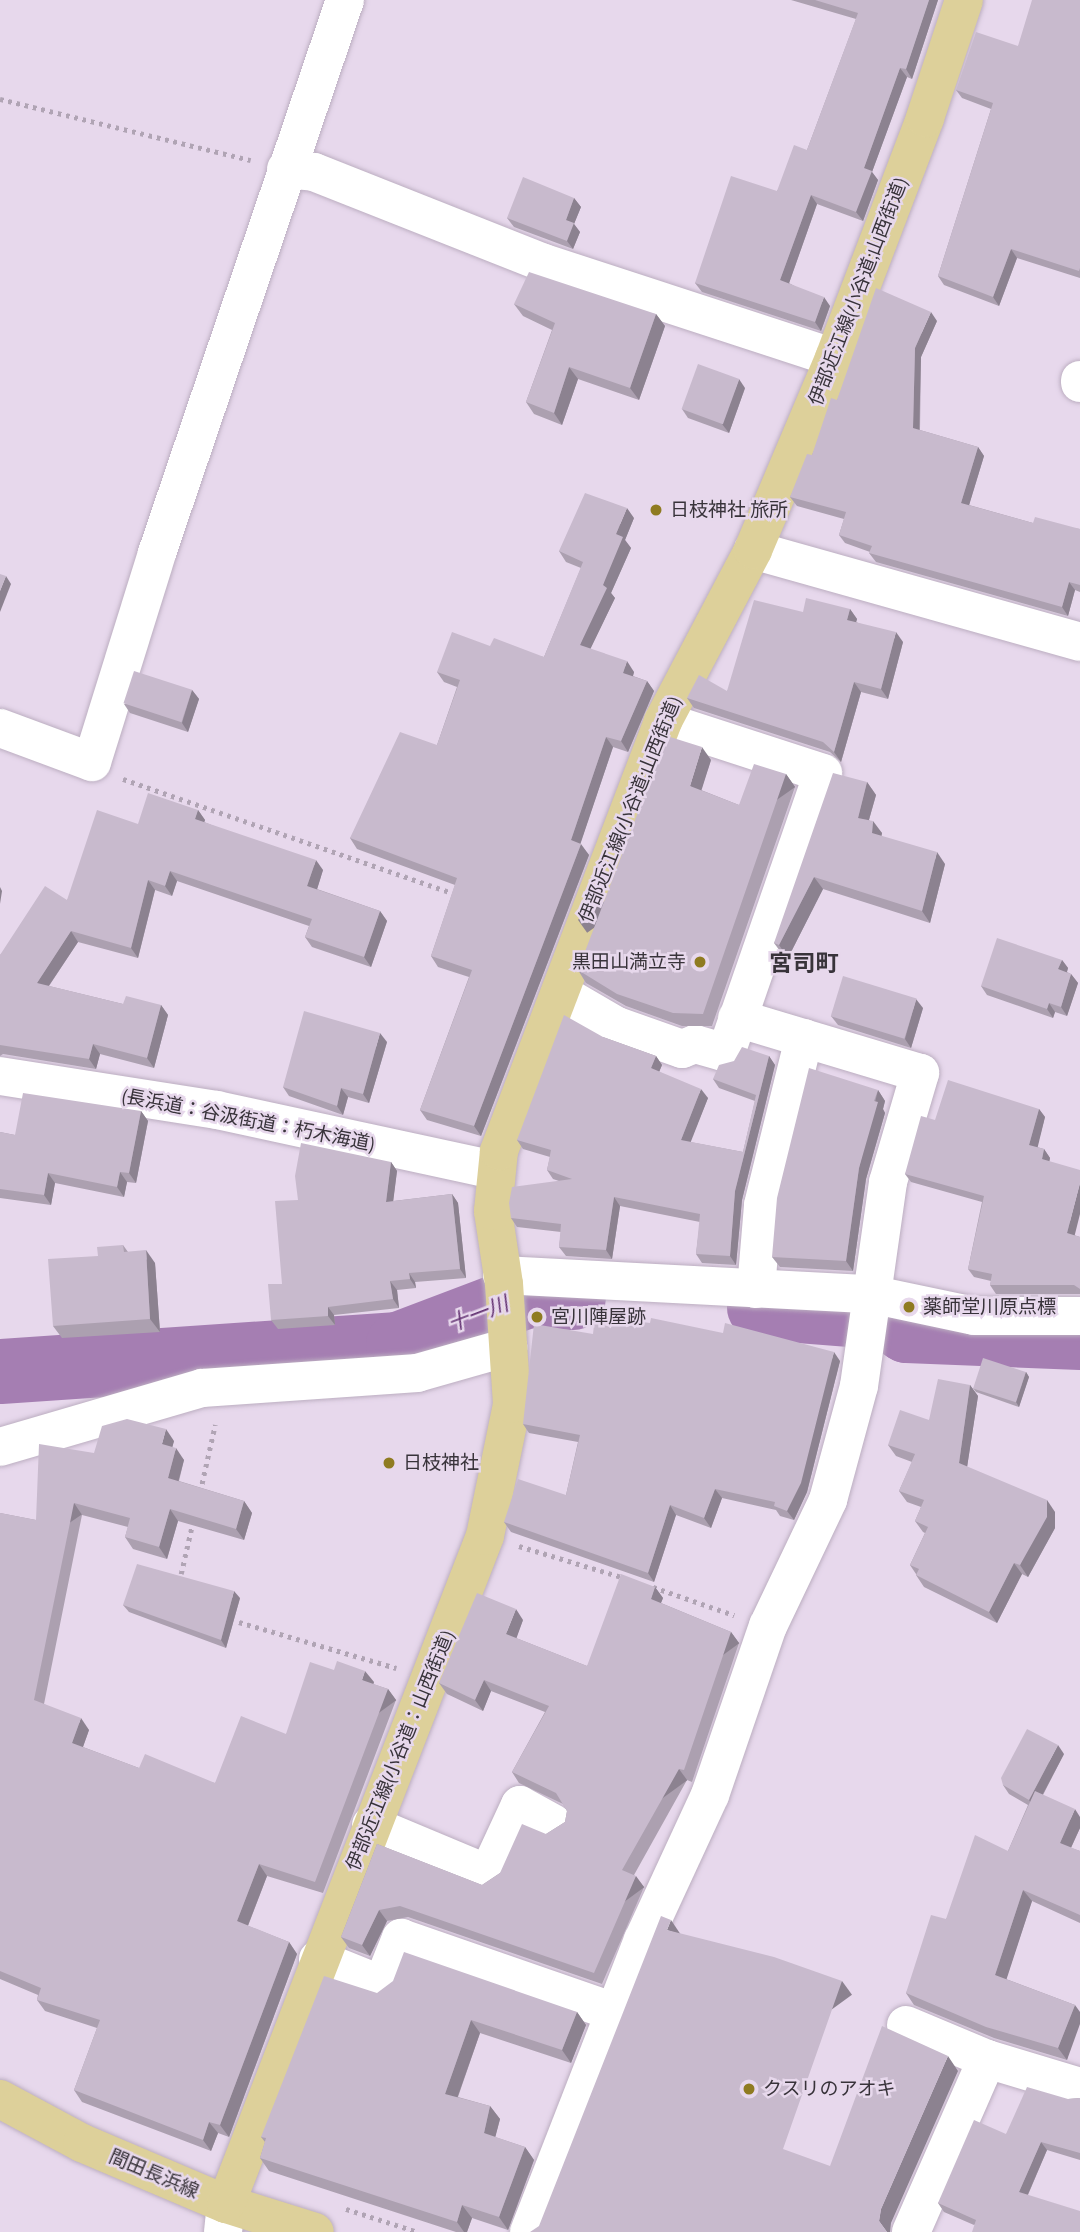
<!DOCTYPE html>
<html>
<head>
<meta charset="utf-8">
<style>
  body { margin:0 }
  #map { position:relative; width:1080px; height:2232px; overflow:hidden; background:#e7d8ec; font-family:"PT Sans Narrow","Noto Sans JP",sans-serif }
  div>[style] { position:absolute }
  .river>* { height:65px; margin:-32.5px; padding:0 32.5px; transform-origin:32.5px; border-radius:32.5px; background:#a57eb2 }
  .path>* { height:4.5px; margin-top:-2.25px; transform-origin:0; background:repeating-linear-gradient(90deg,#b0a4b4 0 3.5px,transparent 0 8.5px) }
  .roads { filter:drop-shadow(0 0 2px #bcaec1) drop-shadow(0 0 2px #bcaec1) }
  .minor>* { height:38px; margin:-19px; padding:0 19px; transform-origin:19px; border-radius:19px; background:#fff }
  .major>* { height:38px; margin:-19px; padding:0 19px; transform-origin:19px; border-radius:19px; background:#ddd09a }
  .wall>* { inset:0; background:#aca0b0 }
  .shaded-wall>* { inset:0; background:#8c8290; transform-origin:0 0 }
  .building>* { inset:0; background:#c8bacd; transform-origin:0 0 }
  .dots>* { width:19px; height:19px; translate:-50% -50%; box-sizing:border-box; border:4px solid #e7d8ec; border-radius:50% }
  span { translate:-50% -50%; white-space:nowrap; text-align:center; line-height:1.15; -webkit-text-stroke:5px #e7d8ec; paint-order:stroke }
  .street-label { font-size:19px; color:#38333a }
  .poi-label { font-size:19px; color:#38333a }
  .left { translate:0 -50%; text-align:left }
  .right { translate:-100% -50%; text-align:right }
  .water-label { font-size:21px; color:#612f70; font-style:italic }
  .quarter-label { font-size:23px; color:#38333a; font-weight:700 }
</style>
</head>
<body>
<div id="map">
  <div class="river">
    <i style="left:759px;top:1307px;width:127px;rotate:4.5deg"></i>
    <i style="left:886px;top:1317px;width:24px;rotate:33deg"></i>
    <i style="left:906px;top:1330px;width:174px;rotate:2.3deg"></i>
    <i style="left:0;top:1371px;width:399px;rotate:-3.9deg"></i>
    <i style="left:398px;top:1344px;width:138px;rotate:-20.8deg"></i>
    <i style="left:527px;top:1295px;width:46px;rotate:2.5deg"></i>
  </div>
  <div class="path">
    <i style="left:0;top:99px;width:258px;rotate:13.7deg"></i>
    <i style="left:123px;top:779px;width:352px;rotate:19.1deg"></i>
    <i style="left:200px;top:1492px;width:69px;rotate:-77.4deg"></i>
    <i style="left:519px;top:1546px;width:111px;rotate:16.8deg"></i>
    <i style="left:181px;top:1574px;width:54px;rotate:-77.2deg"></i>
    <i style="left:653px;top:1587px;width:86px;rotate:19.1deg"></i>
    <i style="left:239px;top:1622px;width:164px;rotate:16.3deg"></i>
    <i style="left:346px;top:2209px;width:76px;rotate:17.7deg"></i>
  </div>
  <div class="roads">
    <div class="minor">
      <i style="left:286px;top:169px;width:28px;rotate:6deg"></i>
      <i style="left:314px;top:172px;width:247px;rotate:21.6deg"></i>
      <i style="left:544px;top:263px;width:305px;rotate:18.1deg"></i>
      <i style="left:1080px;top:380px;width:3px;rotate:90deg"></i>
      <i style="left:753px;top:550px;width:340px;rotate:15.7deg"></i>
      <i style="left:0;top:728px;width:98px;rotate:20.3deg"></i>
      <i style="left:92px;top:762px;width:219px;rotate:-72.7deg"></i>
      <i style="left:157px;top:553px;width:584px;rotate:-71.22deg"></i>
      <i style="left:560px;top:993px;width:66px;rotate:30.1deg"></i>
      <i style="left:617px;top:1026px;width:69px;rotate:19.5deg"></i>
      <i style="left:682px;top:1049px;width:14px;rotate:-21deg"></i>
      <i style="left:695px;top:1044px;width:32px;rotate:16deg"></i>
      <i style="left:726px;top:1053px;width:296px;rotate:-70.9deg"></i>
      <i style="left:823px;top:773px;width:168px;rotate:-162deg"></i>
      <i style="left:0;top:1076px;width:220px;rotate:8.9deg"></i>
      <i style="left:217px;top:1110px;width:283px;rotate:12.2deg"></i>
      <i style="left:502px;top:1275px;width:368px;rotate:3deg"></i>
      <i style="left:870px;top:1294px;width:106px;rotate:11.9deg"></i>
      <i style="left:974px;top:1316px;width:106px"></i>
      <i style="left:756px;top:1289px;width:84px;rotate:-85.2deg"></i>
      <i style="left:763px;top:1205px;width:172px;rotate:-76.2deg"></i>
      <i style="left:0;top:1447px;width:210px;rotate:-16.3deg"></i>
      <i style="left:202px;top:1388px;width:216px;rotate:-4deg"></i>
      <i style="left:417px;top:1373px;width:95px;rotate:-15.9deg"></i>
      <i style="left:371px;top:1825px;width:127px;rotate:22.7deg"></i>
      <i style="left:488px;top:1874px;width:76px;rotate:-65.1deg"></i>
      <i style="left:520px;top:1805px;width:38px;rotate:29deg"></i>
      <i style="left:318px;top:1959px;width:69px;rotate:22.1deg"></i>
      <i style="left:382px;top:1985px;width:51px;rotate:-68deg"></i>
      <i style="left:401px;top:1938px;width:226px;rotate:19.1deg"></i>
      <i style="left:906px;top:2025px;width:88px;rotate:22.8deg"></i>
      <i style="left:987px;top:2059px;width:97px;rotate:16.8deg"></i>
      <i style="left:223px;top:2232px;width:28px;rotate:-84deg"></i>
      <i style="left:529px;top:2232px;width:313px;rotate:-68.7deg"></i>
      <i style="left:643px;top:1940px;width:160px;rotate:-65.2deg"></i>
      <i style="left:710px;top:1795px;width:179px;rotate:-71.1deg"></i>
      <i style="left:768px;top:1626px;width:140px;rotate:-64.5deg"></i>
      <i style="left:828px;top:1500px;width:118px;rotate:-74.8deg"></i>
      <i style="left:859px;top:1386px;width:206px;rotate:-81.9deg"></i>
      <i style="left:888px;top:1182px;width:114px;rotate:-73.6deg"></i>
      <i style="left:920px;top:1073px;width:191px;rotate:-163.3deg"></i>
      <i style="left:911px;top:2232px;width:189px;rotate:-66.3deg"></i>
    </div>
    <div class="major">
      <i style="left:0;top:2099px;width:93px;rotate:28.2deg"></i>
      <i style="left:82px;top:2143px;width:156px;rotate:23deg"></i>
      <i style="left:226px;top:2204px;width:93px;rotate:17.5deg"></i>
      <i style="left:226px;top:2204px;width:716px;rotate:-68.81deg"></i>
      <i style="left:485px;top:1536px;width:135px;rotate:-78.4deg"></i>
      <i style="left:512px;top:1404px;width:120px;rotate:-93.8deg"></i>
      <i style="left:504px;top:1284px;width:74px;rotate:-98.6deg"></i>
      <i style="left:493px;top:1211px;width:60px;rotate:-84.3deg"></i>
      <i style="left:499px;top:1151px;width:460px;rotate:-69.1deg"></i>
      <i style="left:663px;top:721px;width:193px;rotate:-62.2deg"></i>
      <i style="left:753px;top:550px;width:208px;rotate:-67.1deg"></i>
      <i style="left:834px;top:358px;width:257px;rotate:-69.2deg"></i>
      <i style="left:925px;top:118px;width:124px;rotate:-71.7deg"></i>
    </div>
  </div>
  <div class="wall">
    <i style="clip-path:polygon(791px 0,938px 0,912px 79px,907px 77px,872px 172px,878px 180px,863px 221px,817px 204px,789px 283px,830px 306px,821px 331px,702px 292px,695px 283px,777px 191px,807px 150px,856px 19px)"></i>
    <i style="clip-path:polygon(1080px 0,1080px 278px,1017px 258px,999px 306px,944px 285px,938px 276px,991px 109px,962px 98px,956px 90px,1018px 46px)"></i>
    <i style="clip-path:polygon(574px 198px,581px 207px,574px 224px,580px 232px,573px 249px,514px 227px,507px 218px)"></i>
    <i style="clip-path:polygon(514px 304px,656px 314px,665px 326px,639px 400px,578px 379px,562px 425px,534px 414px,526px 402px,552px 330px,523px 316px)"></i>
    <i style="clip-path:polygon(937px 321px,921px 357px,920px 430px,978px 447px,984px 456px,969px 505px,1033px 523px,1080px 529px,1080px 592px,1075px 590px,1068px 616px,876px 562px,869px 553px,870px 552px,845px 543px,839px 535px,844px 519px,797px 506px,790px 497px,812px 455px,837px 400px)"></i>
    <i style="clip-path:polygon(745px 388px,729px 433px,688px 418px,682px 409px)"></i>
    <i style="clip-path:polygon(634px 518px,625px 540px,631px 548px,611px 593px,615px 598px,590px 649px,634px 672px,633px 676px,647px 681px,654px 691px,628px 752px,613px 747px,580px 844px,589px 855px,481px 1136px,427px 1120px,420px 1110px,469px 977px,438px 967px,431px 956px,455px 885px,357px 849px,350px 838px,437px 745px,457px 687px,444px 682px,437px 672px,490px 646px,544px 657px,581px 568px,566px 562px,559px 551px)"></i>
    <i style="clip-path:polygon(850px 609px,857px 619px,856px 622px,903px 642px,888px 699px,861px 692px,841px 762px,830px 752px,694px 708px,687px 698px,727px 691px,803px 612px)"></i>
    <i style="clip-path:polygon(192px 690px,199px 699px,188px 732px,130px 713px,124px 704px)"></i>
    <i style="clip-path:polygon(711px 760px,701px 790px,739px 805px,786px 774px,795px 787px,712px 1026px,682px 1026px,626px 1006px,586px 983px,578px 970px)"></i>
    <i style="clip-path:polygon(867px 782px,876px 795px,869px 820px,882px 833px,881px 836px,945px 864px,930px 923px,823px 889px,788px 958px,783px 955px,774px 943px)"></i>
    <i style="clip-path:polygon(198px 810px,205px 820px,204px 822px,323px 870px,317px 889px,380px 911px,387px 921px,371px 967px,312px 947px,305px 937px,309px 926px,177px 881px,172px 896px,155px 890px,138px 958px,78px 942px,49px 986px,123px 1004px,161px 1005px,168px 1015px,154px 1068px,100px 1054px,96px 1069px,3px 1054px,0 1056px,0 955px,67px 900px,138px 824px)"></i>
    <i style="clip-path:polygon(1062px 960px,1068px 968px,1067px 972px,1071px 974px,1078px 983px,1067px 1016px,1055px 1012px,1053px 1018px,987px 995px,981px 986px)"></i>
    <i style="clip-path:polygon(923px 1008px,911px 1048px,838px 1025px,831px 1016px)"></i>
    <i style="clip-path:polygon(603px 1037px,656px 1056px,662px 1065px,659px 1072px,708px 1098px,690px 1142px,743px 1152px,755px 1101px,719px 1088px,713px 1079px,769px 1056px,775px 1065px,742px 1200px,736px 1265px,702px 1263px,696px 1254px,700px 1222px,620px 1206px,612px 1259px,566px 1256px,559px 1247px,561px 1232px,517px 1227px,511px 1218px,559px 1181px,553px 1179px,547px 1170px,550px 1157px,523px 1149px,517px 1140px)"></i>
    <i style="clip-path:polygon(387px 1042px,369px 1103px,348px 1097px,343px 1115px,289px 1096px,283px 1087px)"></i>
    <i style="clip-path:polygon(878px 1090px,885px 1101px,883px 1109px,885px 1113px,866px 1179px,853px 1271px,780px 1267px,772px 1257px)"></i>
    <i style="clip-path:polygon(1039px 1109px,1045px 1117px,1037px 1147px,1044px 1149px,1050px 1158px,1049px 1162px,1074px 1235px,1080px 1237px,1080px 1294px,996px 1294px,990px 1285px,991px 1281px,974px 1277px,968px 1269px,982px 1202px,911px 1182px,905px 1174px,935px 1120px)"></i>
    <i style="clip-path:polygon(141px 1111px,148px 1121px,136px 1183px,127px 1182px,124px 1197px,55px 1183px,51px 1205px,0 1198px,0 1132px,15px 1135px)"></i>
    <i style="clip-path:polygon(391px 1162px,397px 1171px,393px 1201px,452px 1194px,458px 1203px,466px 1278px,415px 1282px,416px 1288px,397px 1290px,399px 1308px,334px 1315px,335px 1325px,278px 1329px,271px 1320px,282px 1284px,298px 1200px)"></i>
    <i style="clip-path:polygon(123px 1245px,128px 1252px,155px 1263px,160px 1332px,62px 1338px,53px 1326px,98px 1256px)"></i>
    <i style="clip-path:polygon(593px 1334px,840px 1361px,807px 1492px,794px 1520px,780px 1516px,776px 1510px,722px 1498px,711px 1528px,676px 1515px,654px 1582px,511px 1532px,504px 1522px,566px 1495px,578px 1442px,529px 1433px,523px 1424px)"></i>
    <i style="clip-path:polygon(1026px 1372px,1029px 1377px,1019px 1407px,976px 1392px,973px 1388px)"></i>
    <i style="clip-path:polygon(970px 1385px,978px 1396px,967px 1467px,1055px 1512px,1055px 1528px,1028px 1577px,1022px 1574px,997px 1623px,924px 1587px,916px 1575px,916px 1574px,910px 1565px,925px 1533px,923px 1532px,915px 1521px,921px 1507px,907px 1502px,899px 1491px,912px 1462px,896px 1456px,888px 1445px,929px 1420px)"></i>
    <i style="clip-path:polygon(174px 1441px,172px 1447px,184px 1460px,179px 1481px,244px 1501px,252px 1513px,244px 1540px,178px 1521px,167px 1559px,133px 1549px,125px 1537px,128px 1527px,82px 1515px,44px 1704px,89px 1730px,83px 1747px,139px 1768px,215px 1783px,286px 1734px,374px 1682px,373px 1684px,388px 1689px,396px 1700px,323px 1893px,267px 1876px,248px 1926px,289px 1942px,297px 1954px,229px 2137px,218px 2133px,211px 2151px,82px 2102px,74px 2090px,97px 2028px,45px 2011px,37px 2000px,38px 1995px,0 1979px,0 1513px,36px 1520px,94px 1453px)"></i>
    <i style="clip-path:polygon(655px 1587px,663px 1598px,661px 1603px,731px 1632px,739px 1643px,692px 1782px,687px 1780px,634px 1875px,644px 1887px,602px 1984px,408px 1917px,387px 1921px,370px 1956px,349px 1948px,341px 1937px,377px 1844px,482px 1885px,500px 1873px,546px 1834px,565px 1822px,567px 1811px,563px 1804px,519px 1783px,512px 1772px,545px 1712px,491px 1691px,483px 1711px,447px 1694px,439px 1683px,523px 1620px,516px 1638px,587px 1666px)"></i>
    <i style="clip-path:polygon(240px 1598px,226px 1648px,129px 1612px,123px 1605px)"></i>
    <i style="clip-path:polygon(1064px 1754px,1043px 1795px,1080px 1828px,1071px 1848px,1080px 1851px,1080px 1923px,1032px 1901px,1006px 1979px,1075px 2005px,1067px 2060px,994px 2038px,914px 2005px,906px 1993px,946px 1919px,1008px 1851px,1028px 1805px,1009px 1794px,1003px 1785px)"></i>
    <i style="clip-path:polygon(377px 1993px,577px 2012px,586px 2025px,571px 2063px,480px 2033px,458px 2097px,490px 2106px,500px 2119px,495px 2137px,525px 2147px,534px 2160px,508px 2230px,472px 2218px,467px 2232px,456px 2232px,269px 2171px,260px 2158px,265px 2142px,261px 2137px)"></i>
    <i style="clip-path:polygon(1080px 2098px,1080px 2160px,1047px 2150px,1028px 2195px,974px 2225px,944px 2212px,938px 2203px,1006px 2134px,1068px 2099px)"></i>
  </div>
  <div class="shaded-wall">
    <i style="clip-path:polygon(929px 0,938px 0,912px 79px,906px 69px)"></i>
    <i style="clip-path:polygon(900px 68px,907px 77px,872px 172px,878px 180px,863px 221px,856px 212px,864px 168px)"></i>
    <i style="clip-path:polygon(811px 195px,817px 204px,787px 289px,780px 280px)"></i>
    <i style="clip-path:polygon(574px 198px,581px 207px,574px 224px,580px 232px,573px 249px,567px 241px,566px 220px)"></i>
    <i style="clip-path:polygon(1011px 249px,1017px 258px,999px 306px,993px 297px)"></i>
    <i style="clip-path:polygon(824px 297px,830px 306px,821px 331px,815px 322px)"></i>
    <i style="clip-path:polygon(931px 312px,937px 321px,921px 357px,919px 437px,913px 428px,915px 348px)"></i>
    <i style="clip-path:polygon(656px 314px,665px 326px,639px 400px,630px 388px)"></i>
    <i style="clip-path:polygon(569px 367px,578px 379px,562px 425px,554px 413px)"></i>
    <i style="clip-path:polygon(739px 379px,745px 388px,729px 433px,722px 424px)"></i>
    <i style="clip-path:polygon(978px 447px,984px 456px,967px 512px,961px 503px)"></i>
    <i style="clip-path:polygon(627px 508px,634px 518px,625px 540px,631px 548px,611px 593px,615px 598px,587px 656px,580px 645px,603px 585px,616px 534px)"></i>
    <i style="clip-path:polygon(6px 576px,11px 584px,0 612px,0 591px)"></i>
    <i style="clip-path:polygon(1069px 582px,1075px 590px,1068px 616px,1062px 607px)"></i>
    <i style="clip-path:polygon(850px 609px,857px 619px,854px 630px,847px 620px)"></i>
    <i style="clip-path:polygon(896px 632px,903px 642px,888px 699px,881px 689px)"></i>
    <i style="clip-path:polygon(627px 661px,634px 672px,631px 683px,623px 673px)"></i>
    <i style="clip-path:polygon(647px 681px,654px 691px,628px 752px,621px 741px)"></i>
    <i style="clip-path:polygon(854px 682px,861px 692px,841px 762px,834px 752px)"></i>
    <i style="clip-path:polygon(192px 690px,199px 699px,188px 732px,182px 723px)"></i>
    <i style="clip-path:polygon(606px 737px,613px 747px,578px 851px,571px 840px)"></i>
    <i style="clip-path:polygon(702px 747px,711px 760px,699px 798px,690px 786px)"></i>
    <i style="left:786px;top:774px;width:16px;height:254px;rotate:55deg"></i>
    <i style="clip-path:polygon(867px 782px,876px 795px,866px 830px,858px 818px)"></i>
    <i style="clip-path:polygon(198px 810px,205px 820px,202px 829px,195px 819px)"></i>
    <i style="clip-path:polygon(873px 821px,882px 833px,880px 845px,872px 833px)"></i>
    <i style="clip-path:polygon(581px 844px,589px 855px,481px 1136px,474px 1126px)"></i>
    <i style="clip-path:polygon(937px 852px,945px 864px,930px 923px,922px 911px)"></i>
    <i style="clip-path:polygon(316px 860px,323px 870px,315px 896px,307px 886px)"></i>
    <i style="clip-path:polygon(170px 871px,177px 881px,172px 896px,165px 886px)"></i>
    <i style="clip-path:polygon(814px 877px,823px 889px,788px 958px,779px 945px)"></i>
    <i style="clip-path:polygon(148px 880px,155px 890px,138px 958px,131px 948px)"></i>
    <i style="clip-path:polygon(0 887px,2px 891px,0 904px)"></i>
    <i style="clip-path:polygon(380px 911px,387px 921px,371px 967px,364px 957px)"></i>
    <i style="clip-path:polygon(71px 931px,78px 942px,44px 993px,37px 983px)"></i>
    <i style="clip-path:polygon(1062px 960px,1068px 968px,1065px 978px,1058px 969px)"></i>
    <i style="clip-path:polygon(1071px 974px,1078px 983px,1067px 1016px,1061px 1007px)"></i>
    <i style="clip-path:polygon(916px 999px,923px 1008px,911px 1048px,905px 1039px)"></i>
    <i style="clip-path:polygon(1049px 1003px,1055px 1012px,1053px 1018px,1047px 1009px)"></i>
    <i style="clip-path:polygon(161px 1005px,168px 1015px,154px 1068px,147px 1058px)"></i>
    <i style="clip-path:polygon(380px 1033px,387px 1042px,369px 1103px,363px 1094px)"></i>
    <i style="clip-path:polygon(93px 1044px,100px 1054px,96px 1069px,89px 1059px)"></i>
    <i style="clip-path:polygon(656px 1056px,662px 1065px,657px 1077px,651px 1068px)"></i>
    <i style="clip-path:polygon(769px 1056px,775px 1065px,742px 1200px,736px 1265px,730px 1256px,735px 1191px)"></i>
    <i style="clip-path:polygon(341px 1088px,348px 1097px,343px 1115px,337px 1106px)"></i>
    <i style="clip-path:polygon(701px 1089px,708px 1098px,688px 1149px,681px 1140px)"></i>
    <i style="clip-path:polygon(878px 1090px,885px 1101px,883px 1109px,885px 1113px,866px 1179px,853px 1271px,846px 1261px,859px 1168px)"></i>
    <i style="clip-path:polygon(1039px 1109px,1045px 1117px,1036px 1154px,1029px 1145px)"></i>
    <i style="clip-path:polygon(141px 1111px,148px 1121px,136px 1183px,129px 1173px)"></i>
    <i style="clip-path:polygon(1044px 1149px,1050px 1158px,1048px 1168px,1042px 1159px)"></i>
    <i style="clip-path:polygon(391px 1162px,397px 1171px,392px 1211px,386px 1202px)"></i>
    <i style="clip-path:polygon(120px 1172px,127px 1182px,124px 1197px,117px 1187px)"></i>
    <i style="clip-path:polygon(48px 1173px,55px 1183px,51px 1205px,44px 1195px)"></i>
    <i style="clip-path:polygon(1080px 1183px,1080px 1214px,1073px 1242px,1067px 1233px)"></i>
    <i style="clip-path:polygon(452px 1194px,458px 1203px,466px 1278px,460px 1269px)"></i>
    <i style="clip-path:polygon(614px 1197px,620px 1206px,612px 1259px,606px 1250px)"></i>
    <i style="clip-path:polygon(146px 1250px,155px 1263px,160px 1332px,150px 1319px)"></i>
    <i style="clip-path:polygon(409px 1273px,415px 1282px,416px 1288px,410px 1279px)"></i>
    <i style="clip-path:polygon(390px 1281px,397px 1290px,399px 1308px,393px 1299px)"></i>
    <i style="clip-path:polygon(328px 1307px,334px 1315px,335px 1325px,328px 1316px)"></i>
    <i style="clip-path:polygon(834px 1352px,840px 1361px,807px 1492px,794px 1520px,787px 1511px)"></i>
    <i style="clip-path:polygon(1026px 1372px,1029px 1377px,1019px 1407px,1016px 1402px)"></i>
    <i style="clip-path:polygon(970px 1385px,978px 1396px,966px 1474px,959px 1463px)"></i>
    <i style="clip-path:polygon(166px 1429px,174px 1441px,170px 1456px,162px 1444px)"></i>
    <i style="clip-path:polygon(176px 1448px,184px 1460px,176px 1490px,168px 1478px)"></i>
    <i style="clip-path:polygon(715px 1489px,722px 1498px,711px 1528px,704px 1518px)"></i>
    <i style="clip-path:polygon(1047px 1500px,1055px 1512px,1055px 1528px,1028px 1577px,1020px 1565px)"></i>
    <i style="clip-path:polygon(244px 1501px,252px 1513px,244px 1540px,236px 1529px)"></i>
    <i style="left:74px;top:1503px;width:14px;height:201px;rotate:56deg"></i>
    <i style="clip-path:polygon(670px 1505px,676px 1515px,654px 1582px,648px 1573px)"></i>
    <i style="clip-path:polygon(170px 1509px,178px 1521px,167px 1559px,159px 1547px)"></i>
    <i style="clip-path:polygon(1014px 1563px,1022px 1574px,997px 1623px,989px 1612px)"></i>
    <i style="clip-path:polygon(655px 1587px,663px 1598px,658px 1610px,651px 1599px)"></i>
    <i style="clip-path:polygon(234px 1591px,240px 1598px,226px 1648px,221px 1640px)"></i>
    <i style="clip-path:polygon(516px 1609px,523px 1620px,514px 1645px,506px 1634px)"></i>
    <i style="left:731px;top:1632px;width:14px;height:146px;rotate:54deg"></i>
    <i style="clip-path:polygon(365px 1671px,374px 1682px,371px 1692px,362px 1680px)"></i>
    <i style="clip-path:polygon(484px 1680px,491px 1691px,483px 1711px,475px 1700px)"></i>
    <i style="left:388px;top:1689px;width:14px;height:206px;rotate:54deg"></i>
    <i style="clip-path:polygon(81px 1718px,89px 1730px,80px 1755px,72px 1743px)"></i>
    <i style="clip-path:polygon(1058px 1745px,1064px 1754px,1035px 1809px,1029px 1800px)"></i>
    <i style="left:679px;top:1769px;width:14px;height:116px;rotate:54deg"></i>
    <i style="clip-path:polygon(1075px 1809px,1080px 1817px,1080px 1828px,1068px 1854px,1060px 1843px)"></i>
    <i style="clip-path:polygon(259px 1864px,267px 1876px,245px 1933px,237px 1921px)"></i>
    <i style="left:636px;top:1876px;width:14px;height:106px;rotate:54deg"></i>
    <i style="clip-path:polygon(1023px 1890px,1032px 1901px,1004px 1987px,995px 1975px)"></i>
    <i style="clip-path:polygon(379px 1910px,387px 1921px,370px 1956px,362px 1945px)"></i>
    <i style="clip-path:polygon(671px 1920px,681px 1935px,667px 1930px)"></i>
    <i style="clip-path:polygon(289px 1942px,297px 1954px,229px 2137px,220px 2125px)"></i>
    <i style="left:842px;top:1981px;width:17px;height:178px;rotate:54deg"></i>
    <i style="clip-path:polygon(1075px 2005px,1080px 2012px,1080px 2024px,1067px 2060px,1058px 2048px)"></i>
    <i style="clip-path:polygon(577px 2012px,586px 2025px,571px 2063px,562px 2050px)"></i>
    <i style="clip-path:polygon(471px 2020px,480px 2033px,454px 2107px,445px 2094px)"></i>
    <i style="clip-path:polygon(948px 2056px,958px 2071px,891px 2223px,890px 2232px,887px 2232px,879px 2221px,881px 2209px)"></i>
    <i style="clip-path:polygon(490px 2106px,500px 2119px,493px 2146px,484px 2133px)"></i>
    <i style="clip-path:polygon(209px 2122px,218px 2133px,211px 2151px,203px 2140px)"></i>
    <i style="clip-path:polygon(1041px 2142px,1047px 2150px,1025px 2201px,1019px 2192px)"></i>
    <i style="clip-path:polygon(525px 2147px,534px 2160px,508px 2230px,499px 2217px)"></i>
    <i style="clip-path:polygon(462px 2205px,472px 2218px,467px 2232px,464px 2232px,457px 2222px)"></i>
  </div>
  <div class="building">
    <i style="clip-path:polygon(815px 0,929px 0,906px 69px,900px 68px,864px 168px,872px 171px,856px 212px,811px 195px,780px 280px,824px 297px,815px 322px,695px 283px,731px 176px,777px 191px,794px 145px,807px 150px,858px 13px)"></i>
    <i style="clip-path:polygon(1032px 0,1080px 0,1080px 268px,1079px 271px,1011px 249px,993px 297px,938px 276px,993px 103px,956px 90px,976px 32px,1018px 46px)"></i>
    <i style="clip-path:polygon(523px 177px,574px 198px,566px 220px,574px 223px,567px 241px,507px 218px)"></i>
    <i style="clip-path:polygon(529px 272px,656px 314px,630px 388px,569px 367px,554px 413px,526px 402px,555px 323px,514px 304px)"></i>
    <i style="clip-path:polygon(876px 288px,931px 312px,915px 348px,913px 428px,978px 447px,961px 503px,1033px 523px,1035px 517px,1080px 529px,1080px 585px,1069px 582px,1062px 607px,869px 553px,872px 546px,839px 535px,846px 512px,790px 497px,807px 454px,812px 455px,831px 398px,837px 400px)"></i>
    <i style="left:698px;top:364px;width:44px;height:48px;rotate:20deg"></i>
    <i style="clip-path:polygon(585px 493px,627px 508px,616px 534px,623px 537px,603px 585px,607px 588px,580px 645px,627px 661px,623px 673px,647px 681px,621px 741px,606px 737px,571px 840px,581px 844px,474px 1126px,420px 1110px,472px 970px,431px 956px,457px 878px,350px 838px,400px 732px,437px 745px,460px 680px,437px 672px,452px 632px,490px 646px,494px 638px,544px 657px,583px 562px,559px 551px)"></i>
    <i style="clip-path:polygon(0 574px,6px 576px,0 591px)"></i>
    <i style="clip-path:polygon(806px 598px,850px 609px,847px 620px,896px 632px,881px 689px,854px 682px,834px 752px,823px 742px,687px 698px,699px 675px,727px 691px,754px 600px,803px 612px)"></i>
    <i style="left:134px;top:671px;width:61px;height:34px;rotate:18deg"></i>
    <i style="clip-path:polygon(667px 736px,702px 747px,690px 786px,739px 805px,754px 764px,786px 774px,703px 1014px,673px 1013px,617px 994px,578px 970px)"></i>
    <i style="clip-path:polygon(833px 773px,867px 782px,858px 818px,873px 821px,872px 833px,937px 852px,922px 911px,814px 877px,779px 945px,774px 943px)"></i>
    <i style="clip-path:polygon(148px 793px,198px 810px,195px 819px,316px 860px,307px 886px,380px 911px,364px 957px,305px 937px,312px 919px,170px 871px,165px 886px,148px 880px,131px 948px,71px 931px,37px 983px,123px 1004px,126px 996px,161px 1005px,147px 1058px,93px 1044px,89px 1059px,0 1045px,0 955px,45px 886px,67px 900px,97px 810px,138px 824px)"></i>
    <i style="clip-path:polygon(997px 938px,1062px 960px,1058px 969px,1071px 974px,1061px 1007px,1049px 1003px,1047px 1009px,981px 986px)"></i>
    <i style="left:843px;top:976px;width:77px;height:42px;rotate:17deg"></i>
    <i style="clip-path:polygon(304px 1011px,380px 1033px,363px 1094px,341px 1088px,337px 1106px,283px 1087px)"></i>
    <i style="clip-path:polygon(564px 1015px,603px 1037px,656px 1056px,651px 1068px,701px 1089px,681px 1140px,743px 1152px,756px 1095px,713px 1079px,719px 1065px,734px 1061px,742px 1047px,769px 1056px,735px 1191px,730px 1256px,696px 1254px,700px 1214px,614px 1197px,606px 1250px,559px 1247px,561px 1224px,511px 1218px,509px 1203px,512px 1187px,572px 1179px,547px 1170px,551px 1150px,517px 1140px)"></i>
    <i style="clip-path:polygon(809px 1068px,878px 1090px,874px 1101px,878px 1102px,859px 1168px,846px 1261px,772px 1257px,777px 1198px)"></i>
    <i style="clip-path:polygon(948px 1080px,1039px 1109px,1029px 1145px,1044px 1149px,1042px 1159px,1080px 1170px,1080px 1183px,1067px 1233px,1080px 1237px,1080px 1289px,1074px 1285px,990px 1285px,992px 1274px,968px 1269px,984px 1196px,905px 1174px,921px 1116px,935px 1120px)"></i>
    <i style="clip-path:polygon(23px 1093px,141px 1111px,129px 1173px,120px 1172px,117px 1187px,48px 1173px,44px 1195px,0 1189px,0 1132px,15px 1135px)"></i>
    <i style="clip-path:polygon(301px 1143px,391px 1162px,386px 1202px,452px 1194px,460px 1269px,409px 1273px,410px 1279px,390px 1281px,393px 1299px,328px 1307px,328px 1316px,271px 1320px,268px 1284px,282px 1284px,275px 1201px,298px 1200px,295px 1176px)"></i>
    <i style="clip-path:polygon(123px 1245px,124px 1252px,146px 1250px,150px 1319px,53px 1326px,48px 1259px,98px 1256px,97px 1247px)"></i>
    <i style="clip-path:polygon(595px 1316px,650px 1323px,651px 1318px,723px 1333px,725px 1323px,834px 1352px,801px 1483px,787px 1511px,774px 1506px,775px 1502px,715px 1489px,704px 1518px,670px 1505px,648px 1573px,504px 1522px,518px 1479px,566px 1495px,580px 1435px,523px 1424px,534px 1324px,593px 1334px)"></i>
    <i style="left:983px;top:1358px;width:45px;height:32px;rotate:18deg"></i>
    <i style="clip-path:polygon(938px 1379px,970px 1385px,959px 1463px,1047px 1500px,1047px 1517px,1020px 1565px,1014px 1563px,989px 1612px,916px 1575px,919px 1569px,910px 1565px,928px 1527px,915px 1521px,924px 1500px,899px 1491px,915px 1454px,888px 1445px,900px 1410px,929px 1420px)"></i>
    <i style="clip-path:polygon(127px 1419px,166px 1429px,162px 1444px,176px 1448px,168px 1478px,244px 1501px,236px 1529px,170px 1509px,159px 1547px,125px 1537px,130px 1518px,74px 1503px,34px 1700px,81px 1718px,72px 1743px,139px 1768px,145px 1754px,215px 1783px,241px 1716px,286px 1734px,310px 1662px,334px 1670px,337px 1661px,365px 1671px,362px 1680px,388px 1689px,315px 1882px,259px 1864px,237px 1921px,289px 1942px,220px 2125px,209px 2122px,203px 2140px,74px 2090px,100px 2020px,37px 2000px,41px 1988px,0 1971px,0 1513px,36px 1520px,39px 1444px,94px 1453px,102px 1426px)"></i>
    <i style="clip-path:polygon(137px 1564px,234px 1591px,221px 1640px,123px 1605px)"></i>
    <i style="clip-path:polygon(621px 1574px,655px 1587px,651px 1599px,731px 1632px,684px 1770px,679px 1769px,622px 1870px,636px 1876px,594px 1973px,400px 1906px,379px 1910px,362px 1945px,341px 1937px,377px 1844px,482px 1885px,500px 1873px,522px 1824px,546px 1834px,565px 1822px,567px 1811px,556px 1793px,512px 1772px,549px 1706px,484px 1680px,475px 1700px,439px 1683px,477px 1593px,516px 1609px,506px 1634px,587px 1666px)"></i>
    <i style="clip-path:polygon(1027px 1729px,1058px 1745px,1029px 1800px,1003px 1785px,1001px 1778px)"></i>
    <i style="clip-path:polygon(1035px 1791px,1075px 1809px,1060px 1843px,1080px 1851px,1080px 1915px,1023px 1890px,995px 1975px,1075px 2005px,1058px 2048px,986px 2027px,906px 1993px,931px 1915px,946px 1919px,975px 1835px,1008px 1851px)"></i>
    <i style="clip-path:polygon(661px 1916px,671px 1920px,667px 1930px,774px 1957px,842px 1981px,783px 2149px,830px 2166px,882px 2026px,948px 2056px,881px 2209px,879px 2221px,887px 2232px,530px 2232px,539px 2226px)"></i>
    <i style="clip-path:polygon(404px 1952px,577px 2012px,562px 2050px,471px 2020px,445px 2094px,490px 2106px,484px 2133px,525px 2147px,499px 2217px,462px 2205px,457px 2222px,260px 2158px,266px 2138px,261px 2137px,324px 1976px,377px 1993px,393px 1981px)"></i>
    <i style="clip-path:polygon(1027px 2087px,1068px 2099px,1080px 2098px,1080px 2153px,1041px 2142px,1019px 2192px,1080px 2211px,1080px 2232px,972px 2232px,976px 2220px,938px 2203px,974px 2120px,1006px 2134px)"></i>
  </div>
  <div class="dots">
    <i style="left:656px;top:510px;background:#8f7b21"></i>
    <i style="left:700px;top:962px;background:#8f7b21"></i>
    <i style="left:909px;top:1307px;background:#8f7b21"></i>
    <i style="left:537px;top:1317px;background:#8f7b21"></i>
    <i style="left:389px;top:1463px;background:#8f7b21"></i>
    <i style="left:749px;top:2089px;background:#8f7b21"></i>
  </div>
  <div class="street-label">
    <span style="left:858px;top:292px;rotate:-69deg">伊部近江線(小谷道;山西街道)</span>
    <span style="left:630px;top:810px;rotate:-68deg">伊部近江線(小谷道;山西街道)</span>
    <span style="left:248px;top:1120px;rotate:11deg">(長浜道：谷汲街道：朽木海道)</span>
    <span style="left:400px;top:1751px;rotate:-68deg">伊部近江線(小谷道：山西街道)</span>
    <span style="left:154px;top:2174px;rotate:23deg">間田長浜線</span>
  </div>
  <div class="poi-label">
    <span class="left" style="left:670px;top:510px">日枝神社 旅所</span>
    <span class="right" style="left:686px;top:962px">黒田山満立寺</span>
    <span class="left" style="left:923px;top:1307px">薬師堂川原点標</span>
    <span class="left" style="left:551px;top:1317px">宮川陣屋跡</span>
    <span class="left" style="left:403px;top:1463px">日枝神社</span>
    <span class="left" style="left:763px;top:2089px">クスリのアオキ</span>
  </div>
  <div class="water-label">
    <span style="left:478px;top:1314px;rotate:-21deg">十一川</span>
  </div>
  <div class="quarter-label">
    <span style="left:804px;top:963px">宮司町</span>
  </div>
</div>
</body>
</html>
